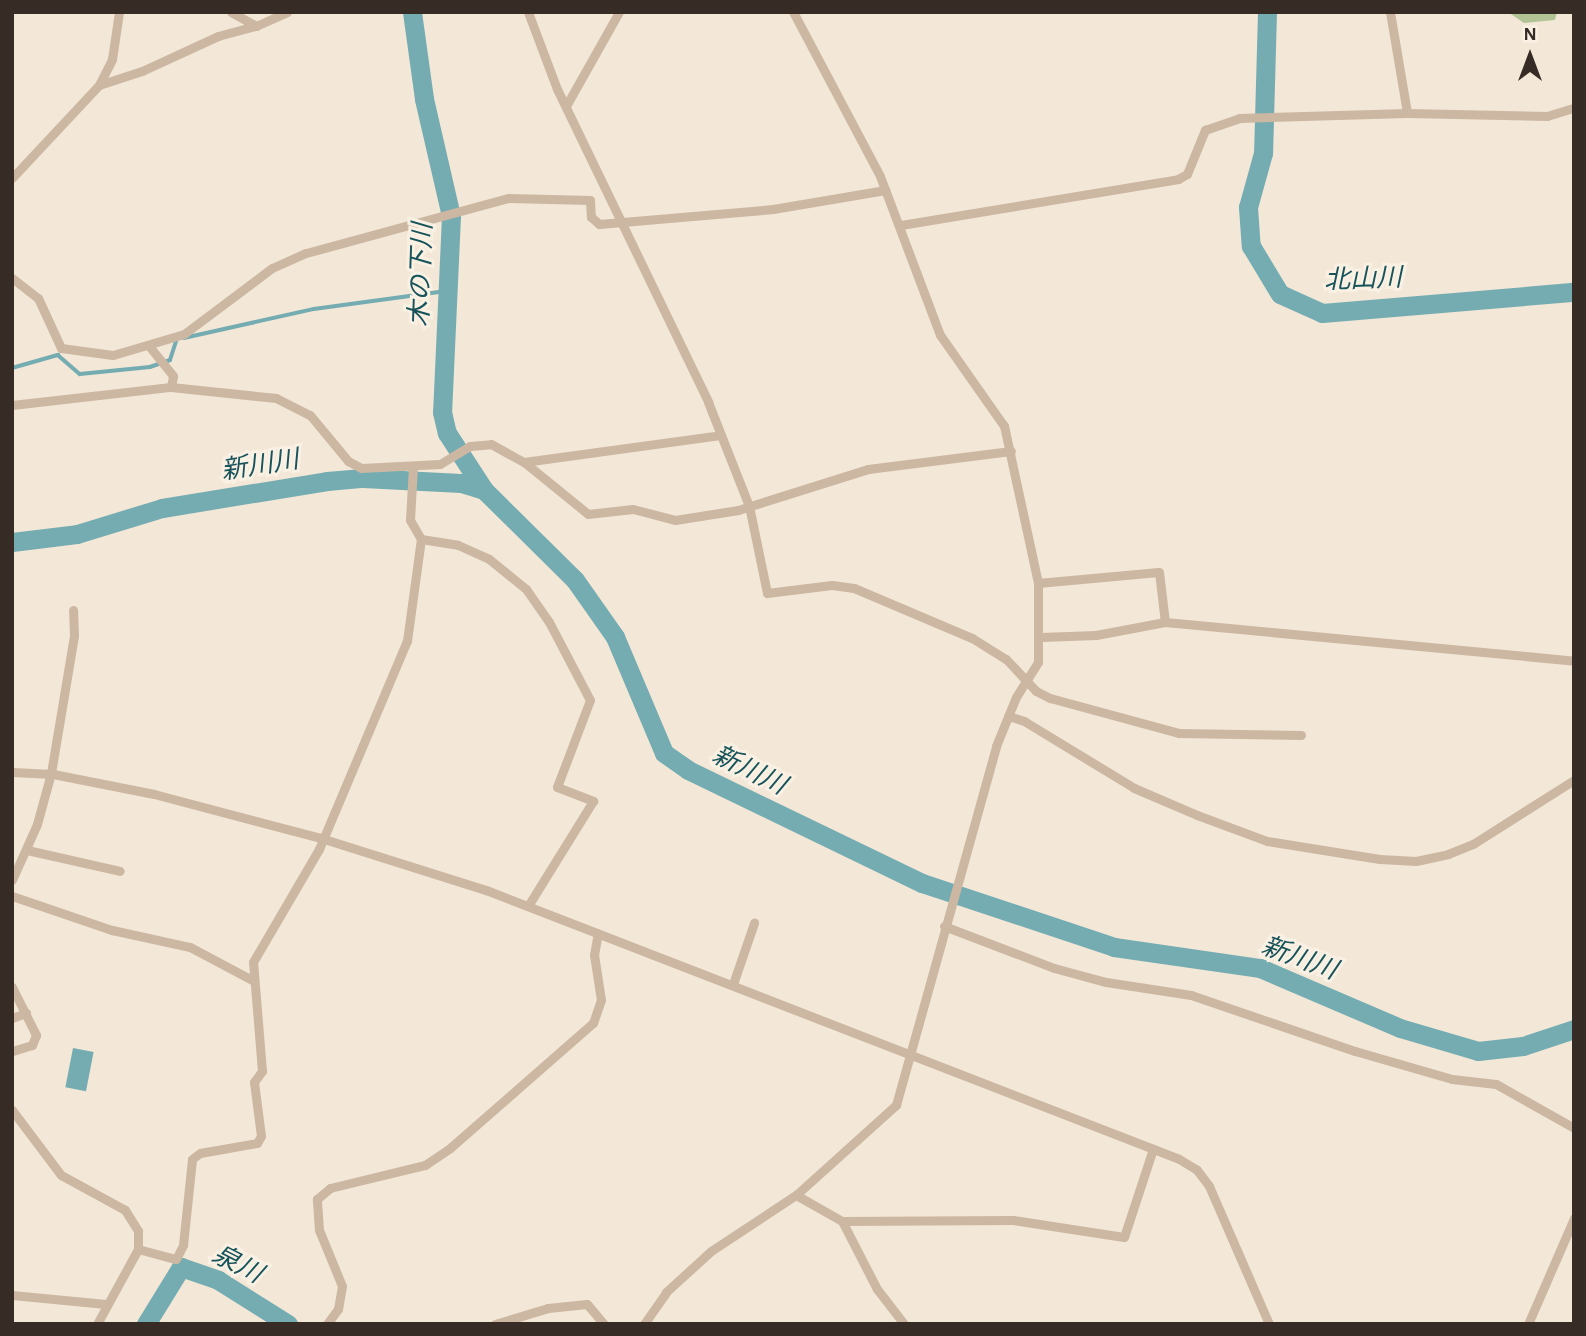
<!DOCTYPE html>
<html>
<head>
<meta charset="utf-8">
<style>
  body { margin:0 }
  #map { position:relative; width:1586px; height:1336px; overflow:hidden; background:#f3e7d7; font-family:"Alegreya Sans","Noto Sans JP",sans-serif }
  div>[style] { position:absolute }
  .green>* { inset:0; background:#b2c396 }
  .water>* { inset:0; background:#74acb2; transform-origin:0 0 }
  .stream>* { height:3.5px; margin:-1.75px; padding:0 1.75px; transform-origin:1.75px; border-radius:1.75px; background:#74acb2 }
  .river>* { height:19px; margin:-9.5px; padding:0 9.5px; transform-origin:9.5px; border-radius:9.5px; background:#74acb2 }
  .minor>* { height:9px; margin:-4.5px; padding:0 4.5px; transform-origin:4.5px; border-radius:4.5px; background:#ccb7a2 }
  span { translate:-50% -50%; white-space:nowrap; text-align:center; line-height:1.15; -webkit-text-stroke:6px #faf1e4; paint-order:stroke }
  .water-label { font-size:26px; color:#18535a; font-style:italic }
  .frame { position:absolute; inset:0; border:14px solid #362b25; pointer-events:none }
  .north { position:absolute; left:1495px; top:21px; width:70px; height:70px; -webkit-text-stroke:5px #faf1e4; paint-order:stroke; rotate:0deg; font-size:19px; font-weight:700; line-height:28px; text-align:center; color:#362b25 }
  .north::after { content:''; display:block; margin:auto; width:24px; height:32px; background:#362b25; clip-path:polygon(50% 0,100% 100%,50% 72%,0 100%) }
</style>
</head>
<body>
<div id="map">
  <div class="green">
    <i style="clip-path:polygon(1508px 12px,1557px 12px,1555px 20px,1524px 23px)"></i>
  </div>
  <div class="water">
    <i style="left:73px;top:1048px;width:21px;height:40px;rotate:11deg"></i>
  </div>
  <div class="stream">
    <i style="left:184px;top:338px;width:133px;rotate:-12.6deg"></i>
    <i style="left:314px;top:309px;width:135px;rotate:-7.7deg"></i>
    <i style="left:12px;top:368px;width:48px;rotate:-15.8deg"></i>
    <i style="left:58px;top:355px;width:29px;rotate:41deg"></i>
    <i style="left:80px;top:374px;width:70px;rotate:-5.7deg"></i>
    <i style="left:150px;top:367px;width:21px;rotate:-19deg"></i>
    <i style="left:170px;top:360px;width:22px;rotate:-72deg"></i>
  </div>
  <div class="river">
    <i style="left:412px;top:12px;width:88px;rotate:82.1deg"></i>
    <i style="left:424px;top:99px;width:120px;rotate:77deg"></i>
    <i style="left:451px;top:216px;width:196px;rotate:92.6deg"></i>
    <i style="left:442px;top:412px;width:22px;rotate:77deg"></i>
    <i style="left:447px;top:433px;width:68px;rotate:57deg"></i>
    <i style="left:1267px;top:12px;width:141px;rotate:91.6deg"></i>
    <i style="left:1263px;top:153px;width:56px;rotate:105.5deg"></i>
    <i style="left:1248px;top:207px;width:39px;rotate:86deg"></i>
    <i style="left:1251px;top:246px;width:56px;rotate:58.9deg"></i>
    <i style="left:1280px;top:294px;width:46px;rotate:24.3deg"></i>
    <i style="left:1322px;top:313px;width:253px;rotate:-4.8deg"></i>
    <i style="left:12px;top:542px;width:65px;rotate:-7deg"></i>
    <i style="left:77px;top:534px;width:89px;rotate:-17deg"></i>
    <i style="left:162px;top:508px;width:167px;rotate:-9.3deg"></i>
    <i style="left:327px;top:481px;width:36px;rotate:-5deg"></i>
    <i style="left:363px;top:478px;width:98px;rotate:2.9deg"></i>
    <i style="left:461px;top:483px;width:24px;rotate:17deg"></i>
    <i style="left:484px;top:490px;width:128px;rotate:44.7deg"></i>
    <i style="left:575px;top:580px;width:70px;rotate:54.9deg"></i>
    <i style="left:615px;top:637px;width:126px;rotate:67.1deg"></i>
    <i style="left:664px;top:753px;width:29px;rotate:35deg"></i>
    <i style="left:688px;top:770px;width:260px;rotate:25.8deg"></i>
    <i style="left:922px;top:883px;width:202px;rotate:18.4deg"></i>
    <i style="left:1114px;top:947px;width:148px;rotate:8.2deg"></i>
    <i style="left:1260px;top:968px;width:152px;rotate:23.2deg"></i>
    <i style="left:1400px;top:1028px;width:81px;rotate:16.4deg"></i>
    <i style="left:1478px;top:1051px;width:45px;rotate:-6.3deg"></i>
    <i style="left:1523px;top:1046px;width:54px;rotate:-18.4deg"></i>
    <i style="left:146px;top:1324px;width:67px;rotate:-58.4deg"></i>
    <i style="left:181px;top:1267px;width:39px;rotate:19deg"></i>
    <i style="left:218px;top:1280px;width:83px;rotate:32.2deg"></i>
  </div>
  <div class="minor">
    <i style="left:231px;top:12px;width:29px;rotate:29deg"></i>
    <i style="left:256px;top:26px;width:34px;rotate:-24deg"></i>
    <i style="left:528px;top:12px;width:82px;rotate:69.4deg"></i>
    <i style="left:557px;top:89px;width:348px;rotate:64.2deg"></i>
    <i style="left:708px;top:402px;width:112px;rotate:68.5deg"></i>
    <i style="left:749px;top:506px;width:89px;rotate:78.3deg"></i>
    <i style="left:767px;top:593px;width:65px;rotate:-7deg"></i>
    <i style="left:832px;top:585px;width:22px;rotate:8deg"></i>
    <i style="left:854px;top:588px;width:128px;rotate:23deg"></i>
    <i style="left:972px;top:638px;width:40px;rotate:32deg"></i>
    <i style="left:1006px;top:659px;width:44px;rotate:46.8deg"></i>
    <i style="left:1036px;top:691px;width:16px;rotate:27deg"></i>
    <i style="left:1050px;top:698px;width:134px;rotate:15.2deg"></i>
    <i style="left:1179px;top:733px;width:122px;rotate:0.9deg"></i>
    <i style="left:1390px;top:12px;width:102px;rotate:80.4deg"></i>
    <i style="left:99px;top:85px;width:45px;rotate:-18deg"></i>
    <i style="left:142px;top:71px;width:84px;rotate:-24.7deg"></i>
    <i style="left:218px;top:36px;width:39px;rotate:-15deg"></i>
    <i style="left:566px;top:106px;width:108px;rotate:-60.6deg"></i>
    <i style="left:12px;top:178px;width:127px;rotate:-46.9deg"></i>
    <i style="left:99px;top:85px;width:29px;rotate:-63deg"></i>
    <i style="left:112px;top:59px;width:48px;rotate:-81.5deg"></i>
    <i style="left:901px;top:225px;width:281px;rotate:-9.4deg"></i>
    <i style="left:1178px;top:179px;width:10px;rotate:-29deg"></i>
    <i style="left:1187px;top:174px;width:48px;rotate:-67.8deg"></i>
    <i style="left:1205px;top:130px;width:36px;rotate:-19deg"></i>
    <i style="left:1239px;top:118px;width:168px;rotate:-1.7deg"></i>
    <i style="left:1407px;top:113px;width:140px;rotate:1.2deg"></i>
    <i style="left:1547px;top:116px;width:28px;rotate:-17deg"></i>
    <i style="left:12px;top:278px;width:33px;rotate:38deg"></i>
    <i style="left:38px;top:298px;width:55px;rotate:65.3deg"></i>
    <i style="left:61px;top:348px;width:52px;rotate:7.7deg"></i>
    <i style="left:113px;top:355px;width:74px;rotate:-16.5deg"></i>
    <i style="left:184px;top:334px;width:110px;rotate:-36.9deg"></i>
    <i style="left:272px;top:268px;width:37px;rotate:-24deg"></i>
    <i style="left:306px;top:253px;width:210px;rotate:-15.2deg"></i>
    <i style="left:509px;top:198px;width:81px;rotate:1.4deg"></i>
    <i style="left:590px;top:200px;width:17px;rotate:87deg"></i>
    <i style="left:591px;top:217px;width:11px;rotate:41deg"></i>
    <i style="left:599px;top:224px;width:175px;rotate:-4.9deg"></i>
    <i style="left:773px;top:209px;width:114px;rotate:-9.6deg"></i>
    <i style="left:149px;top:346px;width:38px;rotate:51deg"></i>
    <i style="left:173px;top:376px;width:11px;rotate:100deg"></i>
    <i style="left:12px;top:405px;width:160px;rotate:-6.5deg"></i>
    <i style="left:171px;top:387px;width:106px;rotate:6deg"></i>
    <i style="left:276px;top:398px;width:38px;rotate:27deg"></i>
    <i style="left:310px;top:415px;width:60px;rotate:50.4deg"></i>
    <i style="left:348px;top:461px;width:15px;rotate:28deg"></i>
    <i style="left:361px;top:468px;width:79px;rotate:-2.9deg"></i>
    <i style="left:440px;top:464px;width:35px;rotate:-31deg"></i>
    <i style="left:470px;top:446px;width:21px;rotate:-5deg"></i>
    <i style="left:491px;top:444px;width:38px;rotate:29deg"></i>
    <i style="left:524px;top:462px;width:82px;rotate:39.1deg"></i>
    <i style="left:588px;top:514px;width:45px;rotate:-6.3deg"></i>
    <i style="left:633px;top:509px;width:43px;rotate:14.7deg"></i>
    <i style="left:675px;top:520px;width:64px;rotate:-9deg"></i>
    <i style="left:738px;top:510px;width:136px;rotate:-17.5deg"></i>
    <i style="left:868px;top:469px;width:144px;rotate:-7.2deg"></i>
    <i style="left:524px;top:462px;width:198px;rotate:-7.8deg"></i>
    <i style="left:421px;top:539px;width:37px;rotate:9deg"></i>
    <i style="left:458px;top:545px;width:34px;rotate:24deg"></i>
    <i style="left:489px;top:559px;width:48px;rotate:39deg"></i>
    <i style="left:526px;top:589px;width:40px;rotate:55.1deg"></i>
    <i style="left:549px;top:622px;width:88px;rotate:62.3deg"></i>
    <i style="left:590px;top:700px;width:93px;rotate:110.8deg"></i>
    <i style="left:557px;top:787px;width:39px;rotate:21deg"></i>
    <i style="left:593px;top:801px;width:123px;rotate:121.8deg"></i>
    <i style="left:1038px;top:583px;width:121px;rotate:-5.2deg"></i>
    <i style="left:1159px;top:572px;width:50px;rotate:83.2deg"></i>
    <i style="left:1041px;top:637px;width:55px;rotate:-2.1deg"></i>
    <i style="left:1096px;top:635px;width:70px;rotate:-10.7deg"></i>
    <i style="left:1165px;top:622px;width:411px;rotate:5.4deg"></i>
    <i style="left:1008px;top:716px;width:17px;rotate:17deg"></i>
    <i style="left:1024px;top:721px;width:129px;rotate:31.3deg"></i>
    <i style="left:1134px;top:788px;width:69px;rotate:23.2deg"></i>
    <i style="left:1197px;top:815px;width:75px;rotate:20.4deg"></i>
    <i style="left:1267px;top:841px;width:114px;rotate:9.1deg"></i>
    <i style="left:1380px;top:859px;width:36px;rotate:3deg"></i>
    <i style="left:1416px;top:861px;width:33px;rotate:-12deg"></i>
    <i style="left:1448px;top:854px;width:27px;rotate:-22deg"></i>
    <i style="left:1473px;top:844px;width:120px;rotate:-32.4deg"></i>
    <i style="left:12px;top:772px;width:41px;rotate:2.8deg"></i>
    <i style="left:53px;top:774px;width:103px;rotate:11.2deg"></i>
    <i style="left:154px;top:794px;width:176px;rotate:14.8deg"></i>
    <i style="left:324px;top:839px;width:170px;rotate:17.5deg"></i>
    <i style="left:486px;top:890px;width:743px;rotate:21.21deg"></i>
    <i style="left:1179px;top:1159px;width:21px;rotate:31deg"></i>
    <i style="left:1197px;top:1170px;width:20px;rotate:53deg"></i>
    <i style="left:1209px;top:1186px;width:150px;rotate:66.5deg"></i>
    <i style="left:27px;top:850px;width:95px;rotate:12.7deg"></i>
    <i style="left:12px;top:880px;width:61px;rotate:-65.9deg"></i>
    <i style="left:37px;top:824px;width:53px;rotate:-74.6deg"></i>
    <i style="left:51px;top:773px;width:139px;rotate:-80.5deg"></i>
    <i style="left:74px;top:636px;width:26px;rotate:-92deg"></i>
    <i style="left:12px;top:896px;width:106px;rotate:18.8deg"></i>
    <i style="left:112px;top:930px;width:80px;rotate:12.3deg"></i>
    <i style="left:190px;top:947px;width:72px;rotate:28deg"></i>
    <i style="left:944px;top:926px;width:118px;rotate:20.9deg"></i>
    <i style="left:1054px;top:968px;width:54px;rotate:15.1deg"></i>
    <i style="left:1106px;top:982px;width:86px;rotate:8.7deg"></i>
    <i style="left:1191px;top:995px;width:173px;rotate:18.9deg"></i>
    <i style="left:1355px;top:1051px;width:101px;rotate:16.1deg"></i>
    <i style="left:1452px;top:1079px;width:44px;rotate:6.5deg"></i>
    <i style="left:1496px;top:1084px;width:90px;rotate:29.4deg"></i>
    <i style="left:733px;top:984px;width:65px;rotate:-71deg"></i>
    <i style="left:12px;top:987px;width:54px;rotate:63.4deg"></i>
    <i style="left:36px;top:1035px;width:11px;rotate:112deg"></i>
    <i style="left:32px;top:1045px;width:21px;rotate:163deg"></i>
    <i style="left:12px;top:1018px;width:15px;rotate:-20deg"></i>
    <i style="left:12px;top:1110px;width:81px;rotate:53deg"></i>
    <i style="left:61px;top:1175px;width:73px;rotate:28.7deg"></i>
    <i style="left:125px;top:1210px;width:25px;rotate:58deg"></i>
    <i style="left:138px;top:1231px;width:18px;rotate:90deg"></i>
    <i style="left:138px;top:1249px;width:85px;rotate:118.7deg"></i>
    <i style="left:796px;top:1195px;width:53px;rotate:29.5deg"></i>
    <i style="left:842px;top:1221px;width:76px;rotate:62.8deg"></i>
    <i style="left:877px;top:1289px;width:44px;rotate:52.4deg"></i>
    <i style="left:842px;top:1221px;width:171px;rotate:-0.3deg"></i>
    <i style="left:1013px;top:1220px;width:112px;rotate:8.7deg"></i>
    <i style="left:1124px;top:1237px;width:93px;rotate:-71.8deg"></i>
    <i style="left:138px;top:1249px;width:39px;rotate:15deg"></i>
    <i style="left:176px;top:1259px;width:16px;rotate:-63deg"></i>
    <i style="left:183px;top:1245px;width:86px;rotate:-84deg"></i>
    <i style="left:192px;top:1159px;width:10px;rotate:-37deg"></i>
    <i style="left:200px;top:1153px;width:58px;rotate:-10deg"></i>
    <i style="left:257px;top:1143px;width:8px;rotate:-60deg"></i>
    <i style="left:261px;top:1136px;width:54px;rotate:-97.4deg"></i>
    <i style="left:254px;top:1082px;width:14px;rotate:-54deg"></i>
    <i style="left:262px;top:1071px;width:109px;rotate:-94.7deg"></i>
    <i style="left:253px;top:962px;width:131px;rotate:-59.7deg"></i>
    <i style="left:319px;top:849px;width:226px;rotate:-67.1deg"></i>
    <i style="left:407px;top:641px;width:103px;rotate:-82.2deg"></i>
    <i style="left:421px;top:539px;width:22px;rotate:-120deg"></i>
    <i style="left:410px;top:520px;width:54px;rotate:-86.8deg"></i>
    <i style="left:12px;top:1295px;width:94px;rotate:5.5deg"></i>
    <i style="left:327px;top:1324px;width:19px;rotate:-54deg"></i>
    <i style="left:338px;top:1309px;width:23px;rotate:-80deg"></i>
    <i style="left:342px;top:1286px;width:61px;rotate:-112.3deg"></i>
    <i style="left:319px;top:1230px;width:31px;rotate:-94deg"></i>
    <i style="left:317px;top:1199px;width:17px;rotate:-40deg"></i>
    <i style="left:330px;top:1188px;width:98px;rotate:-13.6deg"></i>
    <i style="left:425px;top:1165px;width:30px;rotate:-34deg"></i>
    <i style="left:450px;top:1148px;width:190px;rotate:-41.2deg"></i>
    <i style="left:593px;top:1023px;width:24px;rotate:-71deg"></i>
    <i style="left:601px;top:1000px;width:46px;rotate:-98.8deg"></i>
    <i style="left:594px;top:955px;width:22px;rotate:-80deg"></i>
    <i style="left:495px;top:1324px;width:55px;rotate:-16.8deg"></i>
    <i style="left:548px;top:1308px;width:39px;rotate:-6deg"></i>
    <i style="left:587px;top:1304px;width:26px;rotate:50deg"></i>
    <i style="left:644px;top:1324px;width:39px;rotate:-55deg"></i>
    <i style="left:666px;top:1292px;width:61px;rotate:-42.3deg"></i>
    <i style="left:711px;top:1251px;width:102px;rotate:-33.4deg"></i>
    <i style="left:796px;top:1195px;width:135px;rotate:-42deg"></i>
    <i style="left:896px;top:1105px;width:373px;rotate:-74.4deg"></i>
    <i style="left:996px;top:746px;width:53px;rotate:-67.8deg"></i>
    <i style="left:1016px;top:697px;width:41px;rotate:-57.8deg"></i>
    <i style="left:1038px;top:662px;width:79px;rotate:-90deg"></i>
    <i style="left:1038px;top:583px;width:161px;rotate:-102.2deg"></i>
    <i style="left:1004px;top:426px;width:111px;rotate:-125.1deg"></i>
    <i style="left:940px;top:335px;width:170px;rotate:-110.7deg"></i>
    <i style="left:880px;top:176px;width:186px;rotate:-117.9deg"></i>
    <i style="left:1528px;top:1324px;width:116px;rotate:-66.5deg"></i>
  </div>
  <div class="water-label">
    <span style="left:422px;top:275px;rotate:-88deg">木の下川</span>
    <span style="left:1363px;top:280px;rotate:-2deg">北山川</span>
    <span style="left:260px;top:466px;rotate:-9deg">新川川</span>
    <span style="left:749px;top:771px;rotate:26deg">新川川</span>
    <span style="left:1299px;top:959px;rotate:20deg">新川川</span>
    <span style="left:237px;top:1265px;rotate:27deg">泉川</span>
  </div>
  <div class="frame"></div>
  <div class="north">N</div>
</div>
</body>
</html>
